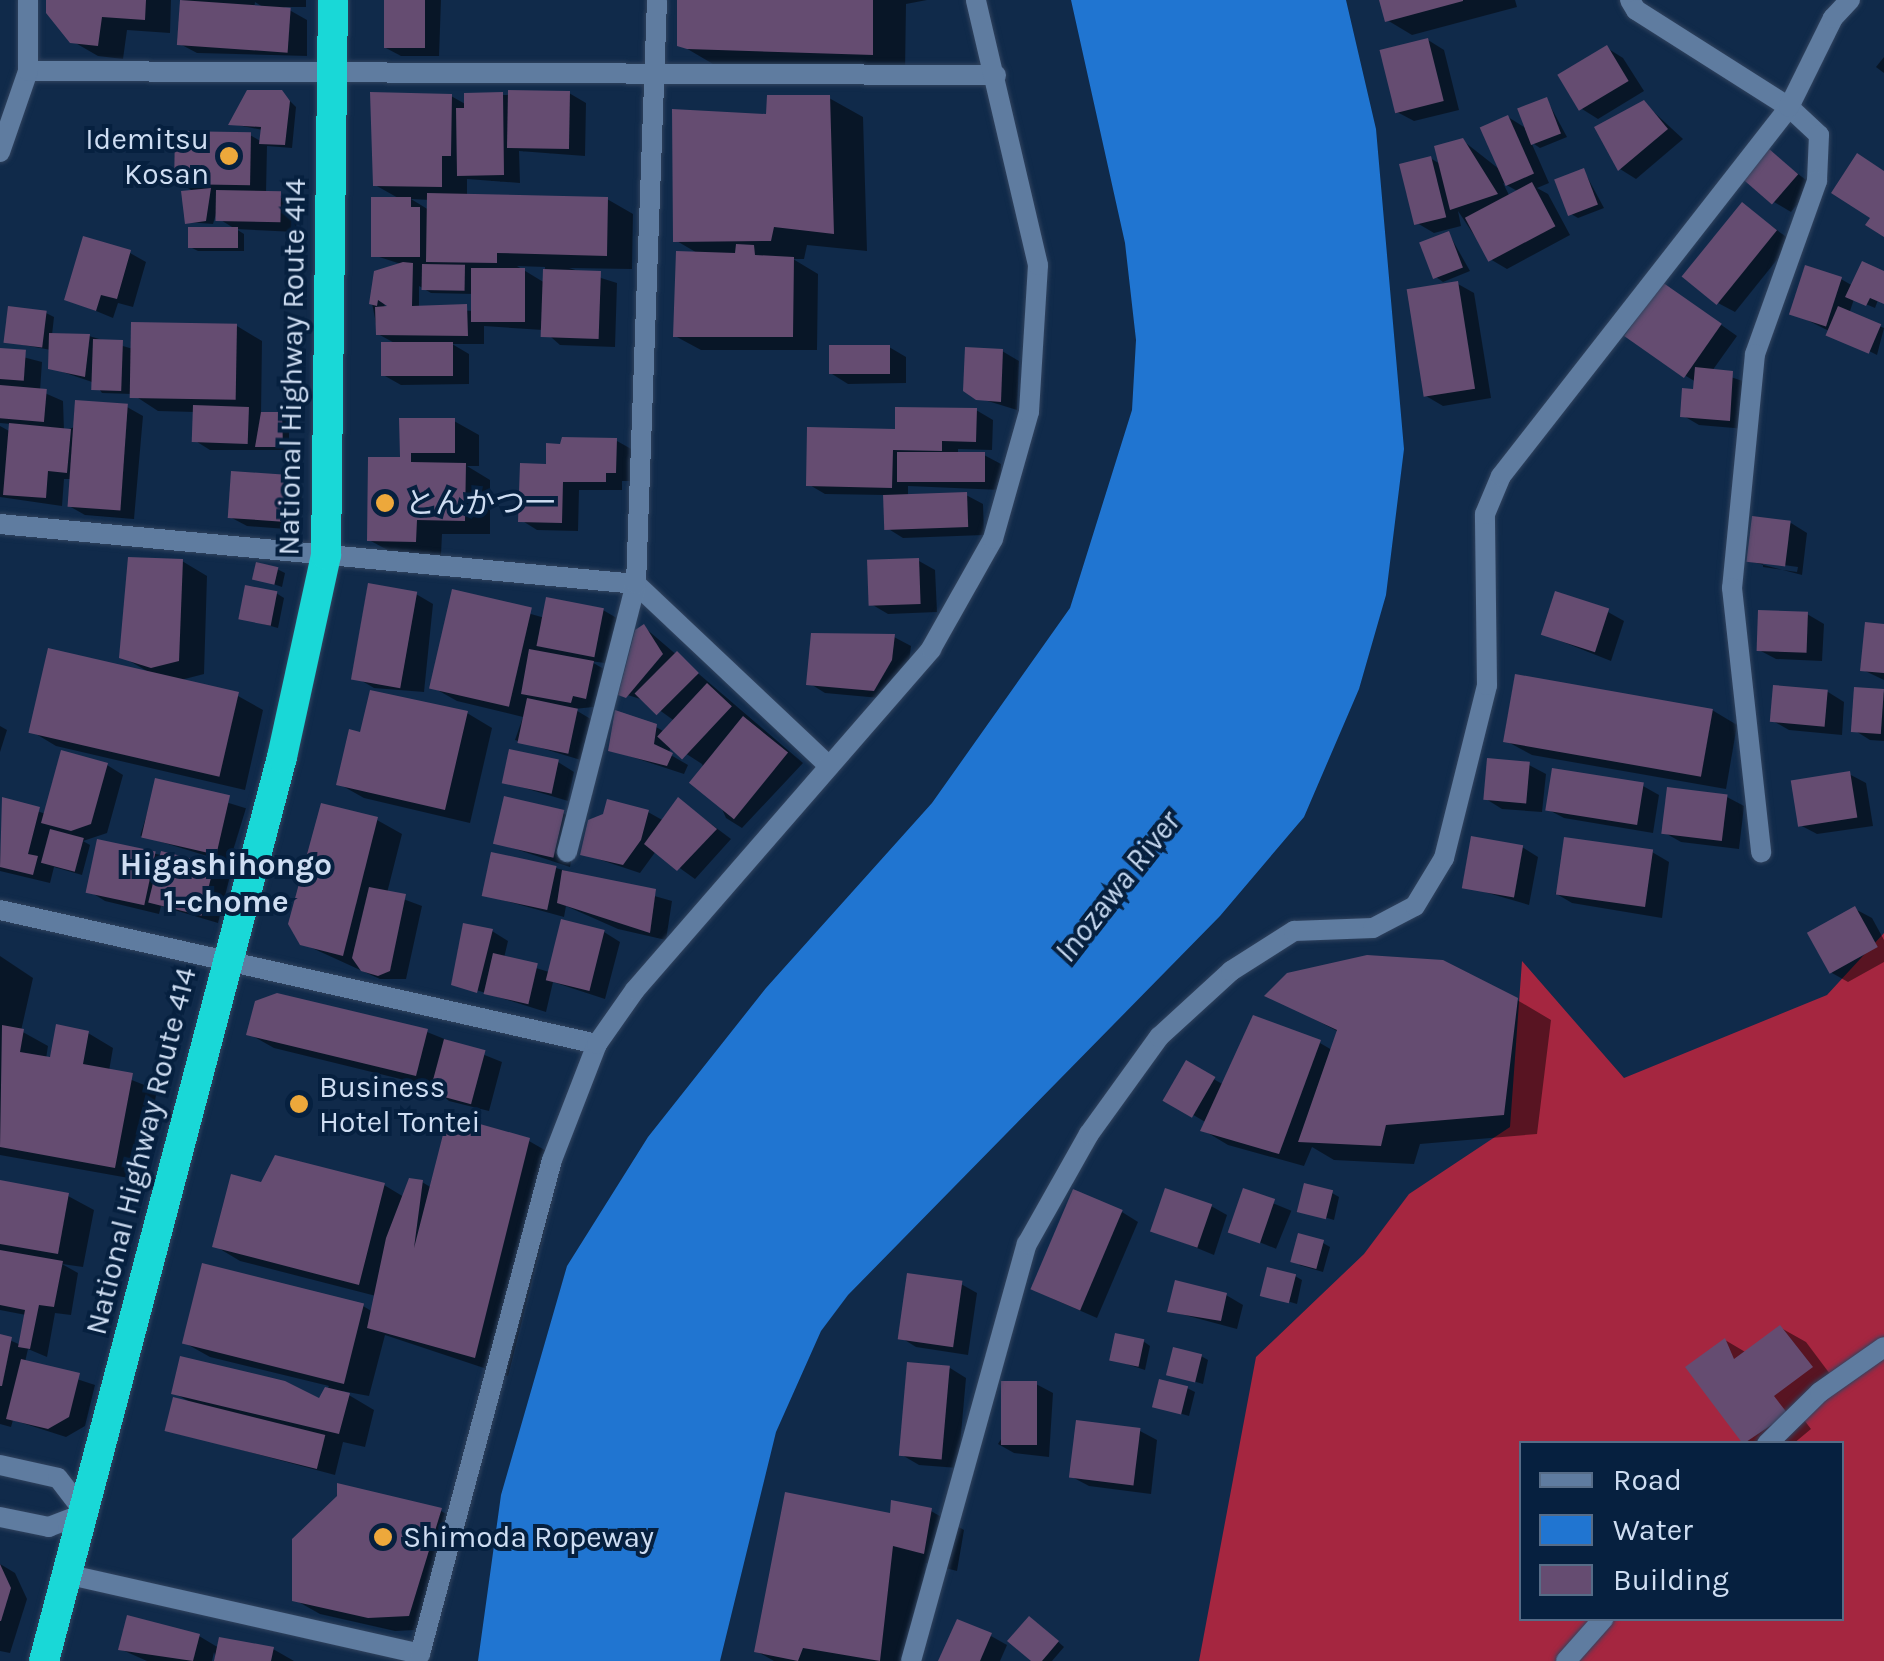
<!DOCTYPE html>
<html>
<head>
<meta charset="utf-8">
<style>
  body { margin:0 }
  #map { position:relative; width:1884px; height:1661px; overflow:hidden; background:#102a4a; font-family:Karla,"Noto Sans JP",sans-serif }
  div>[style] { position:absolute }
  .forest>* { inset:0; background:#a52640 }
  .water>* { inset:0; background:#2075d1 }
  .shadow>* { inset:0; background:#0007; transform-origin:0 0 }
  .building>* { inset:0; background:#654c71; transform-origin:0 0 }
  .roads { filter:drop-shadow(0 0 2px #31435e) drop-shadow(0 0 2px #31435e) }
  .street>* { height:20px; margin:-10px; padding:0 10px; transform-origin:10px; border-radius:10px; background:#5f7ca0 }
  .highway>* { height:30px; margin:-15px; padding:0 15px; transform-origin:15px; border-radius:15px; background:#19d8d7 }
  .dots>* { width:28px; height:28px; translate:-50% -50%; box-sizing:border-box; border:5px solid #06203f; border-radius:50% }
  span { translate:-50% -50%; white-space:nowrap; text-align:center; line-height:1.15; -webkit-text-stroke:8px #06203f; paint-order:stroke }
  .poi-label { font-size:30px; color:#ceddf2 }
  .right { translate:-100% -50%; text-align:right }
  .left { translate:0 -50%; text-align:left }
  .street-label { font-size:30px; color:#ceddf2 }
  .neighbourhood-label { font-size:32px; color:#ceddf2; font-weight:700 }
  .water-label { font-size:32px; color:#c5d8f0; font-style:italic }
  .legend { position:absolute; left:1519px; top:1441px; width:325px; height:180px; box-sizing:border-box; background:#06203f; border:2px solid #566c87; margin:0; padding:12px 18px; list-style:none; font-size:30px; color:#ceddf2 }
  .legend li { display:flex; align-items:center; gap:20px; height:50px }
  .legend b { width:50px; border:2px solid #566c87 }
</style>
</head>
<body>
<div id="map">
  <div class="forest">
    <i style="clip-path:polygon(evenodd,1884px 933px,1884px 1661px,1199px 1661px,1256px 1357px,1364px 1254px,1409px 1194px,1510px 1127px,1522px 961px,1624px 1078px,1827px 995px,1884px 933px,1522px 1444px,1842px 1444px,1842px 1618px,1522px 1618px,1522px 1444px)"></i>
  </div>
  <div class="water">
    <i style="clip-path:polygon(1071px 0,1346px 0,1376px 129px,1404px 449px,1386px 595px,1359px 689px,1304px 817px,1220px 916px,848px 1295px,821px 1331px,776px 1432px,720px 1661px,478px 1661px,501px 1495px,567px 1266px,648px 1137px,766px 988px,932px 803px,1070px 608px,1132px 410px,1136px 340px,1125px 243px)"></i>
  </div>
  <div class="shadow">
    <i style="clip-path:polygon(49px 0,171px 0,170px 33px,127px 30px,123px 59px,98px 56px,72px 41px)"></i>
    <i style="clip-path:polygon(evenodd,182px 0,306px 0,306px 7px,284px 7px,307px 20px,307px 56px,197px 53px,180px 44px,182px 0,255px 2px,269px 11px,254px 10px,255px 2px)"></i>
    <i style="clip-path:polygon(386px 0,441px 0,439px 56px,401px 56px,384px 47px)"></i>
    <i style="clip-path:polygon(680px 0,927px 0,906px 4px,905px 73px,713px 64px,679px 44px)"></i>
    <i style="clip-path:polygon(1382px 0,1515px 0,1517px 7px,1412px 35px,1387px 20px)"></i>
    <i style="clip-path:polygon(1428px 40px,1444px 50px,1459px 110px,1414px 121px,1397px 112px)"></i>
    <i style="clip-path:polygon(1607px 48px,1623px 58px,1644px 91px,1598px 119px,1582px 109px)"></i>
    <i style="clip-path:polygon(1884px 57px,1884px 73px,1876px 67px)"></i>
    <i style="clip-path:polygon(282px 93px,296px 107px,292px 148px,267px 146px,266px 193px,297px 203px,296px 232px,236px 229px,244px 234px,244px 251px,198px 251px,190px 247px,237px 230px,219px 219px,219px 204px,213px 224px,187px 222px,195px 192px,177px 182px,250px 135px,262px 142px,263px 130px,232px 124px)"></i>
    <i style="clip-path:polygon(evenodd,569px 93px,586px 103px,585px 156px,519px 151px,520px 183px,467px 179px,467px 197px,607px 199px,633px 214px,632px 269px,569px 268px,617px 283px,615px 347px,560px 345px,543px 330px,484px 326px,484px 344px,452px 344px,469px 354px,469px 384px,401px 385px,385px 376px,400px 346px,378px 334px,372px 303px,404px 265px,373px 255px,400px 199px,375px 185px,451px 96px,467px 105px,502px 95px,569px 93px,411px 199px,430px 200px,429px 210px,411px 199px,569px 93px,517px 266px,545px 267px,545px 283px,517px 266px,569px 93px,419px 286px,431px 293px,474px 294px,474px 311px,419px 308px,419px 286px,569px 93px,385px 302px,406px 308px,384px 309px,385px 302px)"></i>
    <i style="clip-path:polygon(829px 98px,863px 117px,867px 251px,807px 245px,804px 259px,793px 259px,818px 274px,817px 350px,701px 350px,675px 336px,699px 254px,675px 240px,769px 117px)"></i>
    <i style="clip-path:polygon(evenodd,1547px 100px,1567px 137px,1540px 148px,1531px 142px,1549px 183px,1537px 188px,1548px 194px,1570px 235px,1507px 269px,1490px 259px,1458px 211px,1461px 226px,1434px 233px,1417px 223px,1430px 158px,1442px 165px,1462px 140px,1499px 169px,1508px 117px,1527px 129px,1547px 100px,1503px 183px,1519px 192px,1510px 197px,1503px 183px)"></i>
    <i style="clip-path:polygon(1644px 103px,1683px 139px,1636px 179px,1620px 169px)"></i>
    <i style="clip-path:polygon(1768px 152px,1813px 185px,1791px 212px,1774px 202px)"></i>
    <i style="clip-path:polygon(1584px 171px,1604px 208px,1578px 218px,1571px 214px)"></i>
    <i style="clip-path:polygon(1742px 205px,1792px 241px,1735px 312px,1718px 303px)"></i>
    <i style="clip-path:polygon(1449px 234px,1470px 271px,1443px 282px,1436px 277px)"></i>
    <i style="clip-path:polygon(130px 253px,146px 262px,133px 307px,118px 303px,113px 318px,67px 299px)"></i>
    <i style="clip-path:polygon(1884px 273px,1884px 303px,1878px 300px,1875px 308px,1854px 299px,1849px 314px,1884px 328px,1877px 355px,1791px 312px,1841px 279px,1853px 286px)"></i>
    <i style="clip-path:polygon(1458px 284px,1474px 293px,1491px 398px,1443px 406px,1426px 396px)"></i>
    <i style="clip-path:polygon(1679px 295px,1737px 336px,1712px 371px,1749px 383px,1746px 429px,1699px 425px,1682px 415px,1696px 382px,1686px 376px)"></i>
    <i style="clip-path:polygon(46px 313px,54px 317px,52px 335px,89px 336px,133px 349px,237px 326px,262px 341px,261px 415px,289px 418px,289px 450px,210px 450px,194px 440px,195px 412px,158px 411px,132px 394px,102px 393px,95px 383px,51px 368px,51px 350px,7px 342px)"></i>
    <i style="clip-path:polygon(889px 347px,906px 357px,906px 383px,848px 384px,832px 374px)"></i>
    <i style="clip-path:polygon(0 351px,42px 362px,40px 391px,63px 401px,64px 431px,127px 407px,143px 416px,134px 519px,85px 515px,69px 506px,71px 479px,64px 479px,62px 506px,0 497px,0 426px,11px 432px,11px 424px,0 423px)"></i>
    <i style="clip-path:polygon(1002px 351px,1019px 361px,1017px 410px,978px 398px)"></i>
    <i style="clip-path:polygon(976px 410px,993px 420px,992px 450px,958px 449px,958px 455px,984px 455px,1001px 464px,1001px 490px,908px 486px,908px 497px,966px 495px,983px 504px,984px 535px,903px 538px,887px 528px,885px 495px,825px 494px,808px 484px)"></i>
    <i style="clip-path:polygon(402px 420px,454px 421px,479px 435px,479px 466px,467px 466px,490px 480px,490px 534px,442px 534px,441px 555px,395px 554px,369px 540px,402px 460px)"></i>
    <i style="clip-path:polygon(617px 441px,633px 450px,632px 481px,622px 481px,622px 490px,579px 490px,578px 531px,537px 530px,521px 520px,549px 467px)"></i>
    <i style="clip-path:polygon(285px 477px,302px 487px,299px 530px,247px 526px,230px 517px)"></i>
    <i style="clip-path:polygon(evenodd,1791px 523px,1807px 533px,1802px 575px,1749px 561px,1791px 523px,1763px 562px,1798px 567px,1797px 572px,1763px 567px,1763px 562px)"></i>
    <i style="clip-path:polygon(182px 561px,207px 576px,204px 674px,177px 681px,238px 696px,263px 710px,245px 790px,56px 746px,31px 731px,152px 674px,121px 656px)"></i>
    <i style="clip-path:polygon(919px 561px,935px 570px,937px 612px,888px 614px,871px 604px)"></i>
    <i style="clip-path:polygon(277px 569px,285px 573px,282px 587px,256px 578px)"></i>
    <i style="clip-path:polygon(454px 592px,545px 618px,603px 610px,620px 620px,612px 664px,590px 661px,609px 672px,603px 706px,574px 709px,594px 721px,584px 761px,515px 740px,523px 717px,457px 701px,432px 687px)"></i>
    <i style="clip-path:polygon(276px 593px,284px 598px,278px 628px,241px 618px)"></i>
    <i style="clip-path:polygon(416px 594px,433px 604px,424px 692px,374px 688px,357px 678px)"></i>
    <i style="clip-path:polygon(1608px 612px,1624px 621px,1611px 661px,1543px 634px)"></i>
    <i style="clip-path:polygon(1807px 614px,1824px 624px,1822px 661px,1776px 659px,1759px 650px)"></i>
    <i style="clip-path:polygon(644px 627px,803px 763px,742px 828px,726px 818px,702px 764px,671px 744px,669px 754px,688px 765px,684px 774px,611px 750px,656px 727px,672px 736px,680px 725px,647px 701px,621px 693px)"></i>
    <i style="clip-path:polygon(1884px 627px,1884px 680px,1863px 670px)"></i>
    <i style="clip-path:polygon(894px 637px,911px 646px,908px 670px,891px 699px,825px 693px,809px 683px)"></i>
    <i style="clip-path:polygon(1828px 692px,1844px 702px,1842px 735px,1789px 730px,1773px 721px)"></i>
    <i style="clip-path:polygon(1884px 692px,1884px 741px,1870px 740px,1854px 730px)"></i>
    <i style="clip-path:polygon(1712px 710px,1737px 725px,1726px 789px,1532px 755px,1506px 741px)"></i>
    <i style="clip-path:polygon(467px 713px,492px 728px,470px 823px,364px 798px,339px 784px)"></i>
    <i style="clip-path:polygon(0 726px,7px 730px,0 752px)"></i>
    <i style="clip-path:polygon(558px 762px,574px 772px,568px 801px,505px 782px)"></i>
    <i style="clip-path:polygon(107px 765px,123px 775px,107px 833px,83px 841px,90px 845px,82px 875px,54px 867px,50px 883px,0 871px,3px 800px,46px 814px)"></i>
    <i style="clip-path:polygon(1529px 765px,1546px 774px,1542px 812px,1502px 809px,1486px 799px)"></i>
    <i style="clip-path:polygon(1849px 774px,1866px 783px,1873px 826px,1817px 834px,1800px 825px)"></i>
    <i style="left:157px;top:781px;width:93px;height:57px;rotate:17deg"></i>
    <i style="clip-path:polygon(1643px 786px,1659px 795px,1653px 833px,1564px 818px,1547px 809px)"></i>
    <i style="clip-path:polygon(1727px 797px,1744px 806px,1739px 849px,1681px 842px,1665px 833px)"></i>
    <i style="clip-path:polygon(679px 800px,731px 839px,695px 879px,656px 851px,640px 873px,583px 854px,648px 812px,664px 821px)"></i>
    <i style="clip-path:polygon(563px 813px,579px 822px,570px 867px,497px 843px)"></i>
    <i style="clip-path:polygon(377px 820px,402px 834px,387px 893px,422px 906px,406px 979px,380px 979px,301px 943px)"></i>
    <i style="clip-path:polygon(99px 842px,213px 866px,230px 876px,218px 923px,161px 906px,159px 914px,105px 901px,89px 891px)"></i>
    <i style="clip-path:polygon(1522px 847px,1538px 857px,1529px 905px,1464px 886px)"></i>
    <i style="clip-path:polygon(1652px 852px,1669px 862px,1662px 918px,1572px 903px,1555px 893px)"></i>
    <i style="clip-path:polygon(556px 868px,672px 901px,666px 940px,618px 929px,566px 906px,564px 917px,484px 895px)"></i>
    <i style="clip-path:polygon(1855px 909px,1872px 918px,1884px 940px,1884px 962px,1848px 982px,1832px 973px)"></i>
    <i style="clip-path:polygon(492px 931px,508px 941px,504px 958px,549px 972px,604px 932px,620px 942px,605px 999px,553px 982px,546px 1012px,454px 983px)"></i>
    <i style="clip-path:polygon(0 956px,33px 978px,21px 1031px,48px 1046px,46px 1059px,88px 1033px,113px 1048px,109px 1071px,157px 1090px,140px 1180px,0 1155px)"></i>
    <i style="clip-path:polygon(1268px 995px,1517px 1000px,1551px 1020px,1537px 1134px,1420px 1144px,1414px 1164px,1334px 1160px,1312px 1147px,1304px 1166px,1228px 1145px,1203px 1130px,1207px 1123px,1166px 1099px,1186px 1063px,1224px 1085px,1320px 1043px,1332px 1050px,1339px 1032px)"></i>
    <i style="clip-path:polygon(427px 1032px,502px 1062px,489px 1111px,449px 1101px,433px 1087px,274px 1048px,249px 1034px)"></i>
    <i style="clip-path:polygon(529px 1141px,562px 1160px,508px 1376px,385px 1335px,369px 1396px,342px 1391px,374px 1410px,365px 1447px,343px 1442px,335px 1475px,168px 1430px,190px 1402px,174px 1393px,320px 1401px,329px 1386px,210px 1357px,185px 1343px,363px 1306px,373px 1312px,376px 1296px,240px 1261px,215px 1246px,262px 1185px,384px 1185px,404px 1197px,422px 1182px,432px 1188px)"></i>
    <i style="clip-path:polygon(0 1183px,68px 1196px,94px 1210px,83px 1267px,62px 1264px,78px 1273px,71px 1315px,55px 1313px,47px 1357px,28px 1349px,25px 1362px,95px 1385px,85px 1426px,66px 1437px,13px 1420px,11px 1427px,0 1424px,0 1336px,21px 1345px,26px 1315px,0 1310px)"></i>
    <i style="left:1245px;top:1192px;width:50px;height:41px;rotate:22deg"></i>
    <i style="clip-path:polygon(1332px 1193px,1339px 1197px,1334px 1220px,1300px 1210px)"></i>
    <i style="clip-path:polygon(1211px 1206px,1227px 1215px,1214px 1255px,1153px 1230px)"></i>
    <i style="clip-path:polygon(1122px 1212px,1138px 1222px,1097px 1318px,1051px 1298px)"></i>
    <i style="clip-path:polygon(1323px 1243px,1330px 1247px,1323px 1272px,1299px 1265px)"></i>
    <i style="clip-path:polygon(1295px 1276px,1302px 1280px,1297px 1304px,1263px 1294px)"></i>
    <i style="clip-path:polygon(961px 1284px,977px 1293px,968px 1355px,916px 1347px,900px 1337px)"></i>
    <i style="clip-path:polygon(1226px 1295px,1243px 1305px,1237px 1329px,1170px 1311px)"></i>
    <i style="clip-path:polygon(1781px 1328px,1806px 1342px,1836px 1382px,1798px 1412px,1811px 1429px,1793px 1444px,1747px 1444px,1689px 1368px,1725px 1340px,1747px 1353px)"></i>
    <i style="clip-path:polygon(1143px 1341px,1150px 1346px,1145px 1370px,1111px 1359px)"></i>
    <i style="clip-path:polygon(1201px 1356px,1208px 1360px,1203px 1384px,1169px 1374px)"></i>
    <i style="clip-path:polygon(950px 1368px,966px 1378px,958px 1468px,919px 1465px,902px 1455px)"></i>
    <i style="clip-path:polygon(1036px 1384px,1053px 1393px,1049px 1457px,1014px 1453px,998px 1444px)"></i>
    <i style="clip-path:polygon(1187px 1388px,1195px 1392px,1189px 1416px,1155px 1406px)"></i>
    <i style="clip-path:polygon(1140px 1431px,1157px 1440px,1151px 1494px,1089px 1486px,1072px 1477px)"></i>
    <i style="clip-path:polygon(441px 1511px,466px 1525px,435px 1629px,395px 1631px,320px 1614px,295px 1600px)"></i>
    <i style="clip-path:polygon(931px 1511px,964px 1530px,957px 1571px,926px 1563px,915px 1661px,774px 1661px,756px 1651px,892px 1516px)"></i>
    <i style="clip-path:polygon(0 1564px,15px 1573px,27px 1599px,10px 1653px,0 1651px)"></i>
    <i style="clip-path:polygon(1037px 1623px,1064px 1647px,1052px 1661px,1035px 1661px)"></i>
    <i style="clip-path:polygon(199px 1636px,219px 1648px,273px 1649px,294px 1661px,217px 1661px,214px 1652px,212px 1661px,147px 1661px,120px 1649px)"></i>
    <i style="clip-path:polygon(991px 1636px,1007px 1645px,1000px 1661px,941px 1661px)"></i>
  </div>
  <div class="building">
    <i style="clip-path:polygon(46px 0,146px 0,145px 20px,102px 17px,98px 46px,70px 43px,46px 13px)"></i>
    <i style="left:180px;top:0;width:111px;height:45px;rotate:4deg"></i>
    <i style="left:384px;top:0;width:41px;height:48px"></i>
    <i style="clip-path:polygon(677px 0,873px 0,873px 55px,687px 49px,677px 46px)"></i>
    <i style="clip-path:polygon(1379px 0,1463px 0,1463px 1px,1385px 22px)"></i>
    <i style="left:1428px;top:38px;width:65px;height:50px;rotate:76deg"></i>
    <i style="left:1607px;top:45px;width:42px;height:58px;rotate:59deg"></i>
    <i style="clip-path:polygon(247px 90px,282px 90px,290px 101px,285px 145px,259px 144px,261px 127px,228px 125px)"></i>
    <i style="left:508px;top:90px;width:62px;height:58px;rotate:1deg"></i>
    <i style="clip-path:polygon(370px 92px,452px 94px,451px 156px,442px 156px,442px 187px,373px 186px)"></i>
    <i style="clip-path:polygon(503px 92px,504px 175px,457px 176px,456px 108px,464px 108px,464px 93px)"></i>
    <i style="clip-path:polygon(767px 95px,830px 95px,834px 234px,774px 227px,771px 241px,673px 242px,672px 109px,766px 114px)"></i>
    <i style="left:1547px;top:97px;width:39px;height:32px;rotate:69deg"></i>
    <i style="clip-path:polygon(1644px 100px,1668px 129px,1618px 171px,1594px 127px)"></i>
    <i style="left:1508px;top:115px;width:64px;height:31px;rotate:66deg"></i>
    <i style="left:175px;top:131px;width:76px;height:53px;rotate:1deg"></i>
    <i style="clip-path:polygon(1463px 138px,1498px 194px,1450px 210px,1434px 146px)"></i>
    <i style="left:1768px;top:148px;width:40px;height:40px;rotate:41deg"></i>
    <i style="clip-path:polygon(1857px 153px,1884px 171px,1884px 237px,1865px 225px,1870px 218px,1831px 193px)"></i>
    <i style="left:1431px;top:156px;width:63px;height:33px;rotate:76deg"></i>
    <i style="left:1584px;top:168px;width:39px;height:32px;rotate:69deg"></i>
    <i style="left:1532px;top:182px;width:50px;height:76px;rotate:62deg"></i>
    <i style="clip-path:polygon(211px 188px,206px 221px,185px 224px,181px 191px)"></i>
    <i style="left:216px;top:190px;width:65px;height:31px;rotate:1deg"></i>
    <i style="clip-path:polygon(427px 193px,608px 197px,607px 256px,497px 253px,497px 263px,426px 262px)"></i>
    <i style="clip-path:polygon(371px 197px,411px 197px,411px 207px,420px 207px,420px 257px,371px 257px)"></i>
    <i style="left:1742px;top:202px;width:45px;height:96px;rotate:39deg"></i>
    <i style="left:238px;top:227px;width:21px;height:50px;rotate:90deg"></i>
    <i style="left:1449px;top:231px;width:39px;height:32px;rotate:69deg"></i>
    <i style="clip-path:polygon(83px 236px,131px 250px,117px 299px,101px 295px,96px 311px,64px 300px)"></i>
    <i style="clip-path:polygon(736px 244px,754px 245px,755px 255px,794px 257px,793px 337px,673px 337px,676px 251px,735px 253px)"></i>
    <i style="clip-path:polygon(1862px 261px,1884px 271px,1884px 304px,1870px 298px,1866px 306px,1845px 297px)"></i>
    <i style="clip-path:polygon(403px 262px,413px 263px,412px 306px,467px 304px,468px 336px,376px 335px,375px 307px,387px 306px,378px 300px,377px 306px,369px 304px,374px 271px)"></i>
    <i style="left:422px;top:264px;width:43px;height:26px;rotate:1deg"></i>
    <i style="left:1805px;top:265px;width:39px;height:52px;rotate:18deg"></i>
    <i style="left:471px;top:268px;width:54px;height:54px"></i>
    <i style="left:543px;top:269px;width:58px;height:68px;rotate:2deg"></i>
    <i style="left:1458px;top:281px;width:109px;height:52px;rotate:81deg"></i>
    <i style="left:1662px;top:282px;width:73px;height:66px;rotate:35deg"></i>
    <i style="left:8px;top:306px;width:39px;height:37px;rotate:7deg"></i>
    <i style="left:1838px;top:306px;width:47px;height:32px;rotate:23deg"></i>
    <i style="left:131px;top:322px;width:106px;height:76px;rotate:1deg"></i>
    <i style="clip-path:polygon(49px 333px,90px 334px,85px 377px,48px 369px)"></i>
    <i style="left:93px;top:339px;width:30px;height:51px;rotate:2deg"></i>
    <i style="left:453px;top:342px;width:34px;height:72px;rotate:90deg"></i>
    <i style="left:890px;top:345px;width:29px;height:61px;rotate:90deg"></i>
    <i style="clip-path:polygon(965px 347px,1003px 349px,1001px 402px,976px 400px,963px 391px)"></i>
    <i style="left:0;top:348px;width:26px;height:31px;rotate:4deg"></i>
    <i style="clip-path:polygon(1695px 367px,1733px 371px,1730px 421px,1680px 417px,1682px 388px,1693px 389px)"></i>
    <i style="left:0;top:385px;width:47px;height:33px;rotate:5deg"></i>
    <i style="left:75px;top:400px;width:53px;height:107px;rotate:4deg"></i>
    <i style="left:193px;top:405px;width:56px;height:37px;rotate:2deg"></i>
    <i style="clip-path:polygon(895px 407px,977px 408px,976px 442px,942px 441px,942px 451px,893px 450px,892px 488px,806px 486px,807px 427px,895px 429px)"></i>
    <i style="clip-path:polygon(261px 412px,282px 412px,283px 447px,255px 447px)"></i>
    <i style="clip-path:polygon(399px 418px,455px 418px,455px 453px,411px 453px,411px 462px,466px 463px,465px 521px,417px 520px,416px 542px,367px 541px,368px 457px,400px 457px)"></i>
    <i style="clip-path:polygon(9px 423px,71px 429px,67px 473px,48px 471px,46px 498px,3px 495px)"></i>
    <i style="clip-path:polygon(562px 437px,617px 438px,616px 473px,606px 473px,606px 482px,563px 482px,562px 523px,518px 522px,520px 463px,546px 464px,546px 443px,560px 444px)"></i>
    <i style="left:985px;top:452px;width:30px;height:88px;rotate:90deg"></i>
    <i style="left:231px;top:471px;width:55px;height:47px;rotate:4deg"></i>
    <i style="left:967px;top:492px;width:35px;height:84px;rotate:88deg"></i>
    <i style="left:1752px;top:516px;width:39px;height:46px;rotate:7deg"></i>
    <i style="clip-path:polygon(128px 557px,183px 559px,179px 661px,151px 668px,119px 658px)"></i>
    <i style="left:919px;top:558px;width:46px;height:52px;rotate:88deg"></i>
    <i style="left:256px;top:562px;width:23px;height:18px;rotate:13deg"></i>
    <i style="left:368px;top:583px;width:50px;height:98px;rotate:10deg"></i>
    <i style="left:245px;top:585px;width:33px;height:35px;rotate:11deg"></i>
    <i style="left:452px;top:589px;width:82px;height:102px;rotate:13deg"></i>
    <i style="left:1555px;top:591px;width:57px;height:46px;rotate:18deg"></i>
    <i style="left:546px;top:597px;width:59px;height:50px;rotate:11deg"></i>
    <i style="left:1758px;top:610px;width:50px;height:41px;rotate:2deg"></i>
    <i style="clip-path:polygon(1865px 622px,1884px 624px,1884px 673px,1860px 671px)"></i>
    <i style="clip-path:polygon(644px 624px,663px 654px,626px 698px,618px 695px,635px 630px)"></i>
    <i style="clip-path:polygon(811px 633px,895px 634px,892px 660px,874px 691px,806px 685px)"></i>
    <i style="left:48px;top:648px;width:196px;height:87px;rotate:13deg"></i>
    <i style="clip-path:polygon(529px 649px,594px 661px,586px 699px,573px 696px,571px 703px,521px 694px)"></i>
    <i style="left:677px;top:651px;width:31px;height:60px;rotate:45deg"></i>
    <i style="left:1515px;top:674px;width:201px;height:69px;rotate:10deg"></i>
    <i style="left:707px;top:683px;width:34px;height:73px;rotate:43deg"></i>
    <i style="left:1773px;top:685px;width:55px;height:37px;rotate:5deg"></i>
    <i style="left:1854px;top:687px;width:30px;height:45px;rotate:4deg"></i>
    <i style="clip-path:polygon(370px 690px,468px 711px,445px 810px,336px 785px,349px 729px,360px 732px)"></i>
    <i style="left:527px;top:698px;width:52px;height:46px;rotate:12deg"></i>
    <i style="clip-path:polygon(615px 710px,657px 724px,654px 744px,673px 753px,667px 766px,608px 751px)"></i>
    <i style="left:743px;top:716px;width:58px;height:86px;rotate:39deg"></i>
    <i style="left:509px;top:749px;width:51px;height:35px;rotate:12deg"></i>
    <i style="clip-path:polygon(61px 750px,108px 763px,91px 824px,71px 831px,41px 823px)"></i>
    <i style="left:1487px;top:758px;width:43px;height:42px;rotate:5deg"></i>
    <i style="left:1552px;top:768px;width:93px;height:43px;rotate:9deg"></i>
    <i style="left:1850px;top:771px;width:47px;height:60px;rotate:81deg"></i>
    <i style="left:155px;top:778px;width:77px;height:61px;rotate:13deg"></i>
    <i style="left:1667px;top:787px;width:61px;height:47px;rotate:7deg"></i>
    <i style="left:504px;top:796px;width:62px;height:49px;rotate:13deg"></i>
    <i style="clip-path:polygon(2px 797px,40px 807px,28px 854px,38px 856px,33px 875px,0 867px)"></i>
    <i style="clip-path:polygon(678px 797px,717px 829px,677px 871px,644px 844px)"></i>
    <i style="clip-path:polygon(607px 799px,649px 810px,641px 840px,623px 865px,580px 855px,588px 820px,603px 814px)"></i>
    <i style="clip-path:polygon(321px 803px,378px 817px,343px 956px,300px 945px,288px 924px)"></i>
    <i style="left:50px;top:829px;width:35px;height:35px;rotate:15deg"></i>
    <i style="left:1471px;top:836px;width:53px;height:53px;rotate:10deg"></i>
    <i style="left:1564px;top:837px;width:90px;height:58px;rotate:8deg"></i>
    <i style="left:97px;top:839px;width:60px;height:55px;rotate:12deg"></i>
    <i style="left:161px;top:851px;width:55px;height:53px;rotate:14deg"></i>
    <i style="left:491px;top:852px;width:67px;height:45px;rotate:12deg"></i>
    <i style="clip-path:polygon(562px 870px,656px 889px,650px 933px,557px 903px)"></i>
    <i style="clip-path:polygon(369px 887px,406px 894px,390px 971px,378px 976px,361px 971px,352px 958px)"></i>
    <i style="left:1855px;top:906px;width:47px;height:55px;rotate:61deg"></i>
    <i style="left:561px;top:919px;width:45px;height:63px;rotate:14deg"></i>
    <i style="clip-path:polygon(463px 923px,493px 929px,477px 993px,451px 985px)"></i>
    <i style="left:493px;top:953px;width:46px;height:42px;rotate:13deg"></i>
    <i style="clip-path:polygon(1367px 955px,1443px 960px,1518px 998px,1504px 1115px,1386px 1125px,1381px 1146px,1298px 1142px,1337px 1030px,1264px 996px,1287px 973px)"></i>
    <i style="clip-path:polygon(277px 993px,428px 1029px,416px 1076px,246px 1035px,255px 1001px)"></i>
    <i style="clip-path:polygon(1253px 1015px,1321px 1040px,1279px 1154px,1200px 1131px)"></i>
    <i style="clip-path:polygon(56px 1024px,89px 1031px,83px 1064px,133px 1073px,115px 1168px,0 1147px,2px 1025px,24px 1029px,20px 1052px,50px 1057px)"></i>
    <i style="left:444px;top:1039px;width:43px;height:56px;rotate:15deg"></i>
    <i style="left:1186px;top:1060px;width:34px;height:47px;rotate:30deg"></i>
    <i style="clip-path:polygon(448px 1115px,530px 1138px,475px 1358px,367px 1328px,386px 1238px,409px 1178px,423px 1180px,414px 1248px)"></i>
    <i style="clip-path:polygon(275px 1155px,385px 1183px,359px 1285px,212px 1247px,231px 1174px,261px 1182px)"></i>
    <i style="clip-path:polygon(0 1180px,69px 1193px,58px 1254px,0 1244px)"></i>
    <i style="left:1304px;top:1183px;width:30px;height:30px;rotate:14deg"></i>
    <i style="left:1165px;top:1188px;width:50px;height:46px;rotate:19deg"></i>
    <i style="left:1243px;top:1188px;width:34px;height:47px;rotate:19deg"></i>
    <i style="left:1073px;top:1189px;width:54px;height:109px;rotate:23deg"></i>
    <i style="left:1298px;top:1233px;width:27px;height:30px;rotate:15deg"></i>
    <i style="clip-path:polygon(0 1250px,63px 1261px,54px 1307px,39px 1305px,30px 1349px,18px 1347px,25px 1310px,0 1305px)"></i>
    <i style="left:202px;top:1263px;width:167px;height:83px;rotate:14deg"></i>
    <i style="left:1267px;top:1267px;width:30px;height:30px;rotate:14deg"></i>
    <i style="left:907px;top:1273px;width:56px;height:67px;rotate:8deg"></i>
    <i style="clip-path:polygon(1175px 1280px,1227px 1293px,1221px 1321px,1167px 1312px)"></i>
    <i style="clip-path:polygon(1780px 1325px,1813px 1367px,1774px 1396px,1788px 1414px,1743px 1444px,1685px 1367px,1725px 1338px,1734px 1359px)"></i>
    <i style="left:1115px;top:1333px;width:30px;height:28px;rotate:12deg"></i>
    <i style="clip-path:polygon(0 1334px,12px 1337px,2px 1386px,0 1386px)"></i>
    <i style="left:1173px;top:1347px;width:30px;height:29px;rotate:14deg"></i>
    <i style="clip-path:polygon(180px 1356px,285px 1381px,319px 1398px,325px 1387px,350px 1393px,339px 1434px,171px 1394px)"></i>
    <i style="clip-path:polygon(21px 1359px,80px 1373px,69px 1417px,48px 1429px,6px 1419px)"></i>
    <i style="left:907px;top:1362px;width:43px;height:94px;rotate:5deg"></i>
    <i style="left:1159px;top:1379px;width:30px;height:29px;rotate:14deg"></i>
    <i style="left:1001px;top:1381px;width:36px;height:64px"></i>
    <i style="left:173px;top:1397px;width:157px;height:35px;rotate:14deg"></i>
    <i style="left:1076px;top:1420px;width:65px;height:58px;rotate:7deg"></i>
    <i style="clip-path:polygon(337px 1483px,442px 1508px,409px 1616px,368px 1618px,292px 1601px,292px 1539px,337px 1496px)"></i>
    <i style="clip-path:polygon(785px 1492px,890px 1513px,891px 1500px,932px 1508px,924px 1554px,893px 1546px,880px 1661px,803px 1648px,798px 1661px,754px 1652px)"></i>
    <i style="clip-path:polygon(0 1564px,11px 1588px,1px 1621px,0 1621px)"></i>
    <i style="clip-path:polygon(127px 1615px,200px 1634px,193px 1661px,118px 1650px)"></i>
    <i style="clip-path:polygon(1029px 1616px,1059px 1641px,1042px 1661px,1031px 1661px,1007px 1641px)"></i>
    <i style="clip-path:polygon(957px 1619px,992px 1633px,980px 1661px,938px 1661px)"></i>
    <i style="clip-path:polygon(219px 1637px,274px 1647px,271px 1661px,214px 1661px)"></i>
  </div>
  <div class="roads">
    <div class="street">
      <i style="left:1630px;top:0;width:12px;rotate:59deg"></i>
      <i style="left:1636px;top:10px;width:181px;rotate:32.4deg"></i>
      <i style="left:1789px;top:107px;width:41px;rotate:43deg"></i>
      <i style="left:1819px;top:135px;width:46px;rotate:92.5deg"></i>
      <i style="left:1817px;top:181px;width:184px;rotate:109.7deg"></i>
      <i style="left:1755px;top:354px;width:235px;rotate:95.6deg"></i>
      <i style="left:1732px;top:588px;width:266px;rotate:83.7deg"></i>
      <i style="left:28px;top:71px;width:968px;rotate:0.24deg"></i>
      <i style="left:0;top:152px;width:86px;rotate:-70.9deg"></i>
      <i style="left:28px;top:71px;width:71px;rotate:-90deg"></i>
      <i style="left:0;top:524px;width:639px;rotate:5.39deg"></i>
      <i style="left:636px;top:584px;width:264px;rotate:43.3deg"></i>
      <i style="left:567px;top:852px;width:277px;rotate:-75.6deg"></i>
      <i style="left:636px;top:584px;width:584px;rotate:-87.94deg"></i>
      <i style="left:0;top:910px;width:612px;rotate:12.65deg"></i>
      <i style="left:1767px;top:1444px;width:74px;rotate:-44.5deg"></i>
      <i style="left:1820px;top:1392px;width:78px;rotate:-35.1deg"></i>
      <i style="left:0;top:1465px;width:59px;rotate:12.6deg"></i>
      <i style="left:58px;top:1478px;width:44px;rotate:52.4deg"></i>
      <i style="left:85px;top:1513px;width:39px;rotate:159deg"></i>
      <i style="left:49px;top:1527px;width:50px;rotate:-168.5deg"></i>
      <i style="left:70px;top:1575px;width:359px;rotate:12.7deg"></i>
      <i style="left:420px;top:1654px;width:511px;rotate:-75.04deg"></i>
      <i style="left:552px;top:1160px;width:124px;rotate:-68.8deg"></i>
      <i style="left:597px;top:1044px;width:66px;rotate:-54.9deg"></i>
      <i style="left:635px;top:990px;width:452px;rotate:-49deg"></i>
      <i style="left:931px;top:649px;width:126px;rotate:-60.6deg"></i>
      <i style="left:993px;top:539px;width:132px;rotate:-74.2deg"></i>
      <i style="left:1029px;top:412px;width:147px;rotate:-86.5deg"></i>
      <i style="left:1038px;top:265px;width:272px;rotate:-103.2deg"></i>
      <i style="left:911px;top:1661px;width:433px;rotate:-74.5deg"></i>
      <i style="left:1027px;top:1244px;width:126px;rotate:-60.6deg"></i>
      <i style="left:1089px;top:1134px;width:120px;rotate:-54.2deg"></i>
      <i style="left:1159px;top:1037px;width:98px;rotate:-42.5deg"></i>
      <i style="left:1231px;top:971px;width:75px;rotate:-32.4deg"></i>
      <i style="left:1294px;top:931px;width:79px;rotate:-2.2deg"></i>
      <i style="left:1373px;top:928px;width:47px;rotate:-27.6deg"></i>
      <i style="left:1415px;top:906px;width:56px;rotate:-58.9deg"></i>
      <i style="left:1444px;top:858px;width:178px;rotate:-76deg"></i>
      <i style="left:1487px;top:685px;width:171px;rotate:-90.7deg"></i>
      <i style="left:1485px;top:514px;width:41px;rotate:-67.2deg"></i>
      <i style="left:1501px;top:476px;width:468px;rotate:-52deg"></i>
      <i style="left:1789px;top:107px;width:99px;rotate:-63.7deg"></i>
      <i style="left:1833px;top:18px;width:25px;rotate:-47deg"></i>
      <i style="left:1566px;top:1661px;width:57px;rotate:-48.5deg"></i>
    </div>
    <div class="highway">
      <i style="left:44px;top:1661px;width:935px;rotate:-75.25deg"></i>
      <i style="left:282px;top:757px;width:207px;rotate:-77.7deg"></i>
      <i style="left:326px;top:555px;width:555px;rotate:-89.28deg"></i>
    </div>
  </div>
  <div class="dots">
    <i style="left:229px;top:156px;background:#eda83b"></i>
    <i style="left:385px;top:503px;background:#eda83b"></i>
    <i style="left:299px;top:1104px;background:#eda83b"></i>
    <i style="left:383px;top:1537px;background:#eda83b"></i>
  </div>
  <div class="poi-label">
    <span class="right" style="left:209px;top:156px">Idemitsu<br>Kosan</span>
    <span class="left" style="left:405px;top:503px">とんかつ一</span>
    <span class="left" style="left:319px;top:1104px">Business<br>Hotel Tontei</span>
    <span class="left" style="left:403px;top:1537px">Shimoda Ropeway</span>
  </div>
  <div class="street-label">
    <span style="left:292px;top:367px;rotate:-89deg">National Highway Route 414</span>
    <span style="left:141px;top:1151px;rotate:-76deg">National Highway Route 414</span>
  </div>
  <div class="neighbourhood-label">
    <span style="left:226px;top:884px">Higashihongo<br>1-chome</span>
  </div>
  <div class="water-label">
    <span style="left:1118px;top:887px;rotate:-52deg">Inozawa River</span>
  </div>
  <ul class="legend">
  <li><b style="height:12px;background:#5f7ca0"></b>Road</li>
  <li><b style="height:28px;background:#2075d1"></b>Water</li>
  <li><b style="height:28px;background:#654c71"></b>Building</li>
  </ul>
</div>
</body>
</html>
